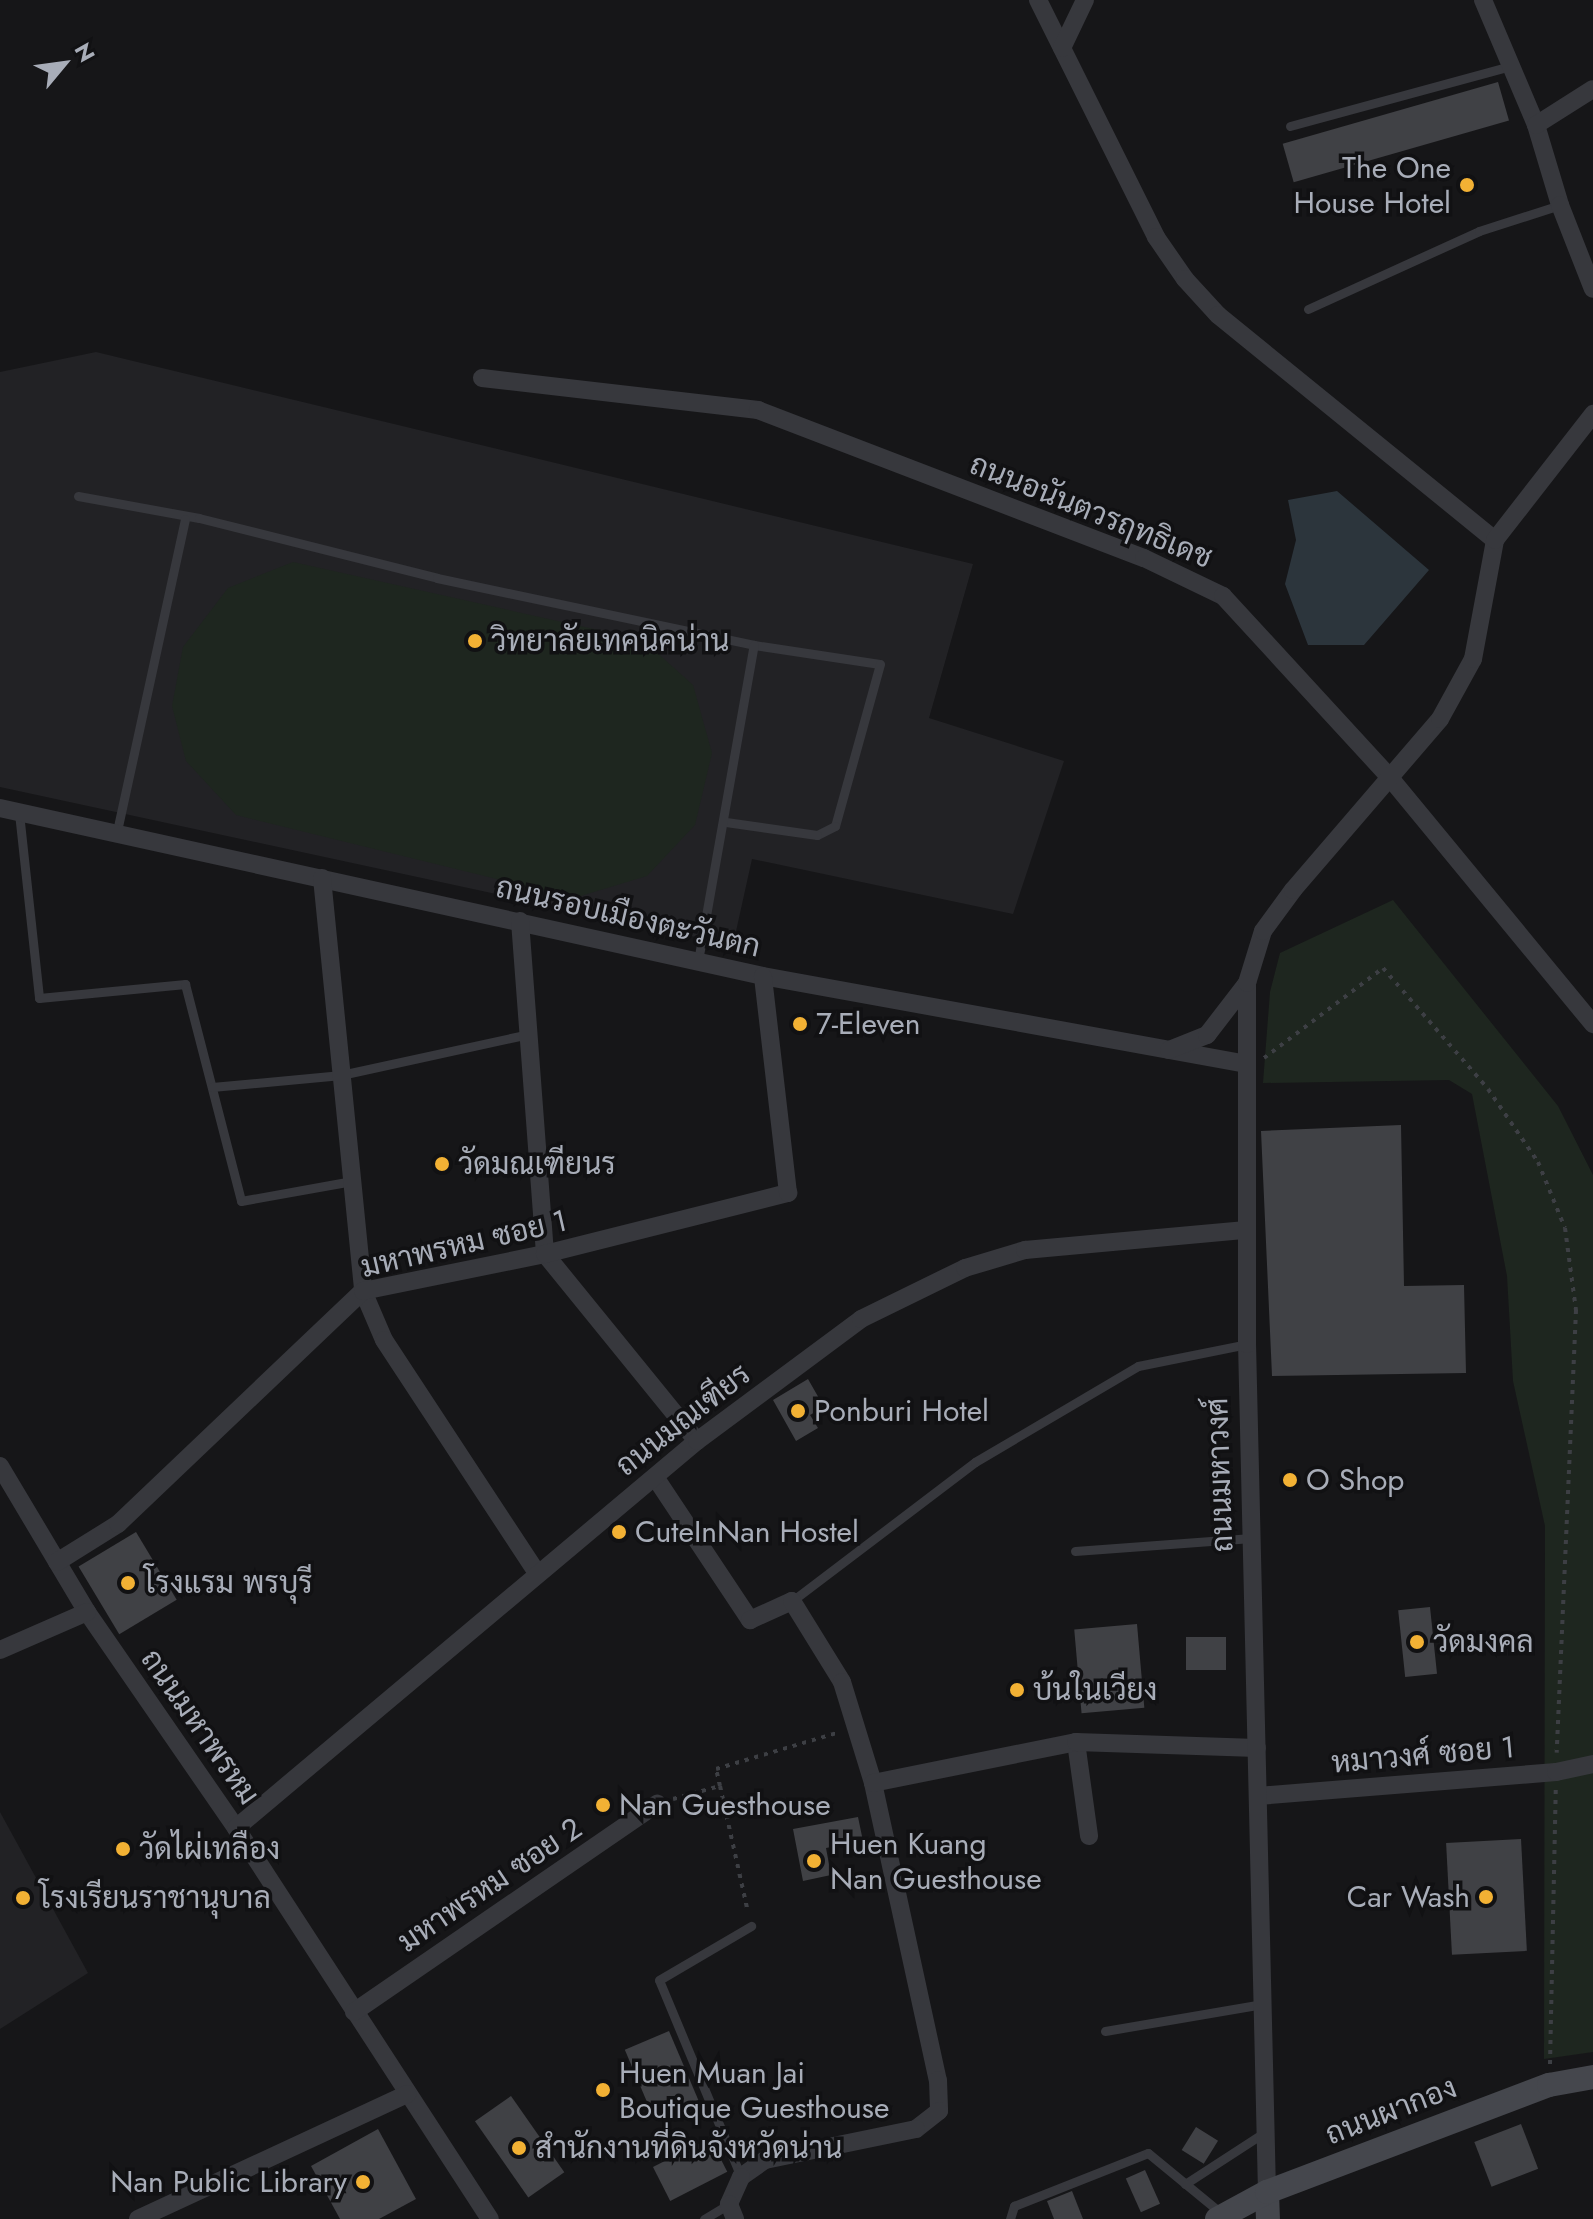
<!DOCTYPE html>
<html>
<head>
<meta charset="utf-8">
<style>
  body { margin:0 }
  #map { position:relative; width:1593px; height:2219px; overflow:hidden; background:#161618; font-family:Jost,Sarabun,sans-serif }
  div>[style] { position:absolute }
  .built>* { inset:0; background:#222225 }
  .green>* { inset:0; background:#1e261f }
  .water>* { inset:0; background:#2c353c }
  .building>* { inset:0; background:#404145; transform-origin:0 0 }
  .path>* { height:4px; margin-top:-2px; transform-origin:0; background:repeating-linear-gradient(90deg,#3d3f44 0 4px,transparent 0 10px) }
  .lane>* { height:9px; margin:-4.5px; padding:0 4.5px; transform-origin:4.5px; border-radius:4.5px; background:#37383d }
  .street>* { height:18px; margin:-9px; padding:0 9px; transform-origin:9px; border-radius:9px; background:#37383d }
  .secondary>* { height:24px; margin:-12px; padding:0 12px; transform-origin:12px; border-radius:12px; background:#45474d }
  .dots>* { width:22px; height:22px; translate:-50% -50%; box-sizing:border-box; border:4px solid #111113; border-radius:50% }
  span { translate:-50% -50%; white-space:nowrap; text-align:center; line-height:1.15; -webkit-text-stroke:7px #111113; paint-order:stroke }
  .poi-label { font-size:30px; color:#a8adb8 }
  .right { translate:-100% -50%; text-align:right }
  .left { translate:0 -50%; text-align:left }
  .street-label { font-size:30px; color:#a8adb8 }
  .north { position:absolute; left:24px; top:24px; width:80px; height:80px; -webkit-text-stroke:6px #111113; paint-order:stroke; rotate:61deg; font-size:22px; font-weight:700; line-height:32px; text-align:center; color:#a8adb8 }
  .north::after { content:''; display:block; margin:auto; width:28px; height:36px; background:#a8adb8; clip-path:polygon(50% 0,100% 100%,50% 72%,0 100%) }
</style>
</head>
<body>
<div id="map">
  <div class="built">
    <i style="clip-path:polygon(96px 352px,973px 564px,929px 718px,1064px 761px,1013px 914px,752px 859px,733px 945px,0 787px,0 372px)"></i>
    <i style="clip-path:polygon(0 1812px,88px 1973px,0 2029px)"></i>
  </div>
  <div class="green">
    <i style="clip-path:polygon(293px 562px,643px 640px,693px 685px,712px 753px,695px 825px,647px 876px,574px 898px,236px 815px,186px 761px,172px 706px,183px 647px,228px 588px)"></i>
    <i style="clip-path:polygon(1393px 900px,1558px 1106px,1593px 1175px,1593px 2052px,1544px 2059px,1545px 1526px,1513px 1381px,1507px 1276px,1472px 1094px,1449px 1080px,1263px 1083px,1270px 992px,1280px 953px)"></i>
  </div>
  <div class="water">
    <i style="clip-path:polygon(1337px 491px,1429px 570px,1364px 645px,1308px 645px,1285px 584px,1296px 540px,1288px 500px)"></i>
  </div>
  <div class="building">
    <i style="left:1498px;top:82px;width:40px;height:224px;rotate:74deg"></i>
    <i style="clip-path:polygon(1401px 1125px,1404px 1286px,1464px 1285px,1466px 1373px,1272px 1376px,1261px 1131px)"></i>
    <i style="clip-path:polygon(808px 1379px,824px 1407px,810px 1415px,818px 1428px,796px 1441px,773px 1400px)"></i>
    <i style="left:136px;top:1532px;width:79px;height:67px;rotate:59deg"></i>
    <i style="left:1430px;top:1607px;width:67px;height:32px;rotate:84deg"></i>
    <i style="left:1137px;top:1624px;width:84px;height:63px;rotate:85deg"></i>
    <i style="left:1186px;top:1637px;width:40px;height:33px"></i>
    <i style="clip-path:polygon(858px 1817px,863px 1841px,826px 1848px,831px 1875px,803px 1881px,793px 1829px)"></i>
    <i style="left:1521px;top:1839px;width:112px;height:75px;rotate:87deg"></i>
    <i style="left:669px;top:2031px;width:75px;height:48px;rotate:67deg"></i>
    <i style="left:511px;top:2096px;width:93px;height:44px;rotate:55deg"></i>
    <i style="left:1521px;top:2124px;width:48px;height:50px;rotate:69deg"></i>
    <i style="left:1196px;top:2127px;width:26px;height:27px;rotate:32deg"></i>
    <i style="clip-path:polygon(378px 2129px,416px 2199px,379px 2219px,340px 2219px,311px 2166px)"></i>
    <i style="left:710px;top:2138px;width:38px;height:64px;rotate:63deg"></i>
    <i style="left:1145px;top:2170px;width:37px;height:21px;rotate:66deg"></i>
    <i style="clip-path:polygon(1072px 2191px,1083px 2219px,1054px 2219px,1047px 2201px)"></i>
  </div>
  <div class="path">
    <i style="left:1264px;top:1058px;width:149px;rotate:-37.1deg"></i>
    <i style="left:1383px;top:968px;width:160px;rotate:49deg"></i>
    <i style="left:1488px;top:1089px;width:88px;rotate:55.6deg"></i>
    <i style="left:1538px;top:1162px;width:71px;rotate:67.8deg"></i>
    <i style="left:1565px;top:1228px;width:83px;rotate:82.4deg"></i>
    <i style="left:1576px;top:1310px;width:443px;rotate:92.5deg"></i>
    <i style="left:720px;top:1786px;width:129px;rotate:77.5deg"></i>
    <i style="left:673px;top:1799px;width:49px;rotate:-15.5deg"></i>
    <i style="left:720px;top:1786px;width:17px;rotate:-103deg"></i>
    <i style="left:716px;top:1769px;width:129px;rotate:-16.6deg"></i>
    <i style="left:1550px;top:2064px;width:275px;rotate:-88.8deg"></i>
  </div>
  <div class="lane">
    <i style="left:1290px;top:126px;width:229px;rotate:-15.2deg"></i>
    <i style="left:1308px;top:309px;width:188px;rotate:-24.5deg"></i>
    <i style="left:1479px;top:231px;width:85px;rotate:-17.8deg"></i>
    <i style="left:78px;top:496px;width:123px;rotate:10.3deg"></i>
    <i style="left:199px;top:518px;width:245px;rotate:14.1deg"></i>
    <i style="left:437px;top:578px;width:324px;rotate:11.9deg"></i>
    <i style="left:754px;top:645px;width:127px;rotate:8.6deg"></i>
    <i style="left:880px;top:664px;width:168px;rotate:105.5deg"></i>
    <i style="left:835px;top:826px;width:20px;rotate:153deg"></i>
    <i style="left:817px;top:835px;width:92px;rotate:-171.9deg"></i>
    <i style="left:19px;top:813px;width:186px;rotate:83.8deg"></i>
    <i style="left:39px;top:998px;width:147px;rotate:-5.5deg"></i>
    <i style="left:185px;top:984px;width:224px;rotate:75.5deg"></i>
    <i style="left:241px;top:1201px;width:113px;rotate:-10.2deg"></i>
    <i style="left:117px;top:831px;width:319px;rotate:-77.7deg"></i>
    <i style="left:698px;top:961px;width:321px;rotate:-80deg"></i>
    <i style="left:212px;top:1087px;width:130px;rotate:-5.3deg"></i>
    <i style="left:341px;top:1075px;width:192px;rotate:-12.3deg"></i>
    <i style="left:1075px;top:1551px;width:177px;rotate:-4.2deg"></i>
    <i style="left:792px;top:1601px;width:230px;rotate:-37.2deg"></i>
    <i style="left:975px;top:1462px;width:189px;rotate:-30.5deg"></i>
    <i style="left:1138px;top:1366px;width:111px;rotate:-11.4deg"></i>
    <i style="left:1105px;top:2031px;width:160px;rotate:-9.7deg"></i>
    <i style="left:741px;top:2177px;width:213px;rotate:-112.6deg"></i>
    <i style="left:659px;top:1980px;width:107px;rotate:-30.4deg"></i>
    <i style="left:1185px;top:2184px;width:95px;rotate:-33deg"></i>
    <i style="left:704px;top:2219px;width:29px;rotate:-31deg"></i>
    <i style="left:1010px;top:2219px;width:14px;rotate:-73deg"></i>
    <i style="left:1014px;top:2206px;width:144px;rotate:-21.6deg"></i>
    <i style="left:1148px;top:2153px;width:94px;rotate:39.4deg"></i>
  </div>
  <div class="street">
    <i style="left:1038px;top:0;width:265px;rotate:63.5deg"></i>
    <i style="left:1156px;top:237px;width:51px;rotate:55.4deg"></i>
    <i style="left:1185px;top:279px;width:49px;rotate:47.5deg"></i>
    <i style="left:1218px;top:315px;width:357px;rotate:39.1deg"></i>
    <i style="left:1483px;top:0;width:136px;rotate:67deg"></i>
    <i style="left:1536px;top:125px;width:84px;rotate:73.3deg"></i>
    <i style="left:1560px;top:205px;width:90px;rotate:68.6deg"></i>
    <i style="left:1062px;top:48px;width:53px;rotate:-64.4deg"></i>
    <i style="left:1536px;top:125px;width:67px;rotate:-32.3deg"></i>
    <i style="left:482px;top:378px;width:278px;rotate:6.6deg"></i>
    <i style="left:758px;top:410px;width:413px;rotate:21deg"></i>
    <i style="left:1144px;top:558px;width:88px;rotate:25.7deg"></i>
    <i style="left:1223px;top:596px;width:248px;rotate:47.4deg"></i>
    <i style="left:1391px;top:779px;width:318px;rotate:50.5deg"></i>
    <i style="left:0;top:808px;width:781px;rotate:12.42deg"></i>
    <i style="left:763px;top:976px;width:491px;rotate:10.3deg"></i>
    <i style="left:322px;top:878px;width:415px;rotate:84.3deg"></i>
    <i style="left:363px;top:1291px;width:53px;rotate:66.8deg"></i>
    <i style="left:384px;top:1340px;width:280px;rotate:56.7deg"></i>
    <i style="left:520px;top:921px;width:334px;rotate:85.7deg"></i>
    <i style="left:545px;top:1254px;width:241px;rotate:50.9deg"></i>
    <i style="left:1169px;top:1050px;width:41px;rotate:-21.5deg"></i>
    <i style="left:1207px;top:1035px;width:66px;rotate:-52.4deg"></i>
    <i style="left:0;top:1466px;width:170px;rotate:59.2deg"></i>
    <i style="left:87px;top:1612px;width:262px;rotate:55.4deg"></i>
    <i style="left:236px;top:1828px;width:466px;rotate:57deg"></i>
    <i style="left:655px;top:1477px;width:172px;rotate:56.4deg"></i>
    <i style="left:750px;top:1620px;width:46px;rotate:-24.3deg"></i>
    <i style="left:792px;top:1601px;width:95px;rotate:58.3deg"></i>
    <i style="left:842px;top:1682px;width:106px;rotate:72.9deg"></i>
    <i style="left:873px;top:1783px;width:304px;rotate:77.7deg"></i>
    <i style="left:938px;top:2080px;width:31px;rotate:88deg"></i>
    <i style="left:939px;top:2111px;width:29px;rotate:142deg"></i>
    <i style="left:916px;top:2129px;width:154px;rotate:168.4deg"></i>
    <i style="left:765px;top:2160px;width:29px;rotate:145deg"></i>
    <i style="left:741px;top:2177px;width:30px;rotate:114deg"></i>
    <i style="left:729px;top:2204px;width:16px;rotate:68deg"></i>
    <i style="left:57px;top:1562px;width:72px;rotate:-31.9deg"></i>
    <i style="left:118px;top:1524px;width:338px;rotate:-43.6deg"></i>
    <i style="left:363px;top:1291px;width:186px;rotate:-11.5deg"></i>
    <i style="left:545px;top:1254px;width:251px;rotate:-14.1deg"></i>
    <i style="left:788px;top:1193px;width:218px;rotate:-96.6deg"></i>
    <i style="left:0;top:1650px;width:95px;rotate:-23.6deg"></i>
    <i style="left:1076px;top:1742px;width:95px;rotate:82.1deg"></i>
    <i style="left:873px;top:1783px;width:207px;rotate:-11.4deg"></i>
    <i style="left:1076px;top:1742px;width:181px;rotate:1.9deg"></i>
    <i style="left:1258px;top:1796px;width:299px;rotate:-4.6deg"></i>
    <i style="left:1556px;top:1772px;width:38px;rotate:-12deg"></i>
    <i style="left:236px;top:1828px;width:602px;rotate:-40.01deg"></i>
    <i style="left:697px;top:1441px;width:204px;rotate:-36.6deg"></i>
    <i style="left:861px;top:1319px;width:116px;rotate:-26.1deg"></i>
    <i style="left:965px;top:1268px;width:63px;rotate:-16.7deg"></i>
    <i style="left:1025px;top:1250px;width:222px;rotate:-5.2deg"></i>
    <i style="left:354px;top:2012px;width:368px;rotate:-34.5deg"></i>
    <i style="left:1267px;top:2192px;width:848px;rotate:-91.35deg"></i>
    <i style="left:1247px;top:1344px;width:361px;rotate:-90deg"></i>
    <i style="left:1247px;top:983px;width:54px;rotate:-72.9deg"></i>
    <i style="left:1263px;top:931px;width:51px;rotate:-53.8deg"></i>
    <i style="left:1293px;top:890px;width:225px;rotate:-49.3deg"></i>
    <i style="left:1440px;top:719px;width:68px;rotate:-61.2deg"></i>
    <i style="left:1473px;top:659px;width:121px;rotate:-79.5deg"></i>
    <i style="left:1495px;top:540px;width:160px;rotate:-52.1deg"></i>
    <i style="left:138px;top:2219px;width:297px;rotate:-24.9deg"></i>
  </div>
  <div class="secondary">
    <i style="left:1267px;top:2192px;width:27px;rotate:88deg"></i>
    <i style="left:1217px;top:2219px;width:57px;rotate:-28.4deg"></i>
    <i style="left:1267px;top:2192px;width:302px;rotate:-20.8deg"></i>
    <i style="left:1549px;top:2085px;width:45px;rotate:-10.3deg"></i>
  </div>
  <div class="dots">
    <i style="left:1467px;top:185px;background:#f2b134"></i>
    <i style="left:475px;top:641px;background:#f2b134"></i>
    <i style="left:800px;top:1024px;background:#f2b134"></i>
    <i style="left:442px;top:1164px;background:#f2b134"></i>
    <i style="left:798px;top:1411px;background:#f2b134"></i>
    <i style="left:1290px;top:1480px;background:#f2b134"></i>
    <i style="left:619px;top:1532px;background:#f2b134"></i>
    <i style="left:128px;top:1583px;background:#f2b134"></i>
    <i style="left:1417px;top:1642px;background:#f2b134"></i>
    <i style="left:1017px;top:1690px;background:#f2b134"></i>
    <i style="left:603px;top:1805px;background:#f2b134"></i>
    <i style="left:123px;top:1849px;background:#f2b134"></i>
    <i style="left:814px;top:1861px;background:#f2b134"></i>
    <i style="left:1486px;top:1897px;background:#f2b134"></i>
    <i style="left:23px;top:1898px;background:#f2b134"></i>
    <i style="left:603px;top:2090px;background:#f2b134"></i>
    <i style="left:519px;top:2148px;background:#f2b134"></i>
    <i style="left:363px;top:2182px;background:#f2b134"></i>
  </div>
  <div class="poi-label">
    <span class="right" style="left:1451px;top:185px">The One<br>House Hotel</span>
    <span class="left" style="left:491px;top:641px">วิทยาลัยเทคนิคน่าน</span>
    <span class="left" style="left:816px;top:1024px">7-Eleven</span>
    <span class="left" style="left:458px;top:1164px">วัดมณเฑียนร</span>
    <span class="left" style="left:814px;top:1411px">Ponburi Hotel</span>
    <span class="left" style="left:1306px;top:1480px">O Shop</span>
    <span class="left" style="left:635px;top:1532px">CuteInNan Hostel</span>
    <span class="left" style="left:144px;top:1583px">โรงแรม พรบุรี</span>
    <span class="left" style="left:1433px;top:1642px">วัดมงคล</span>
    <span class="left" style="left:1033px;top:1690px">บ้นในเวียง</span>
    <span class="left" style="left:619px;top:1805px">Nan Guesthouse</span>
    <span class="left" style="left:830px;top:1861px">Huen Kuang<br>Nan Guesthouse</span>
    <span class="left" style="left:139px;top:1849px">วัดไผ่เทลือง</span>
    <span class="right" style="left:1470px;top:1897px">Car Wash</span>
    <span class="left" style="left:39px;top:1898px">โรงเรียนราชานุบาล</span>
    <span class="left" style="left:619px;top:2090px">Huen Muan Jai<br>Boutique Guesthouse</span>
    <span class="left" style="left:535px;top:2148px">สำนักงานที่ดินจังหวัดน่าน</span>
    <span class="right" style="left:347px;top:2182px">Nan Public Library</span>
  </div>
  <div class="street-label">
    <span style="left:1091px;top:511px;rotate:22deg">ถนนอนันตวรฤทธิเดช</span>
    <span style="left:628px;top:917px;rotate:13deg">ถนนรอบเมืองตะวันตก</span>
    <span style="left:464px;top:1244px;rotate:-13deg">มหาพรหม ซอย 1</span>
    <span style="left:683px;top:1420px;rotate:-38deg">ถนนมณเฑียร</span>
    <span style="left:1220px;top:1475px;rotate:-92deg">ถนนมหาวงศ์</span>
    <span style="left:200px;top:1727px;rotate:55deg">ถนนมหาพรหม</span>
    <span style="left:1423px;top:1755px;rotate:-5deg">หมาวงศ์ ซอย 1</span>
    <span style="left:490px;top:1885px;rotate:-34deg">มหาพรหม ซอย 2</span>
    <span style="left:1391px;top:2111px;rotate:-21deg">ถนนผากอง</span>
  </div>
  <div class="north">N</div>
</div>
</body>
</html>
